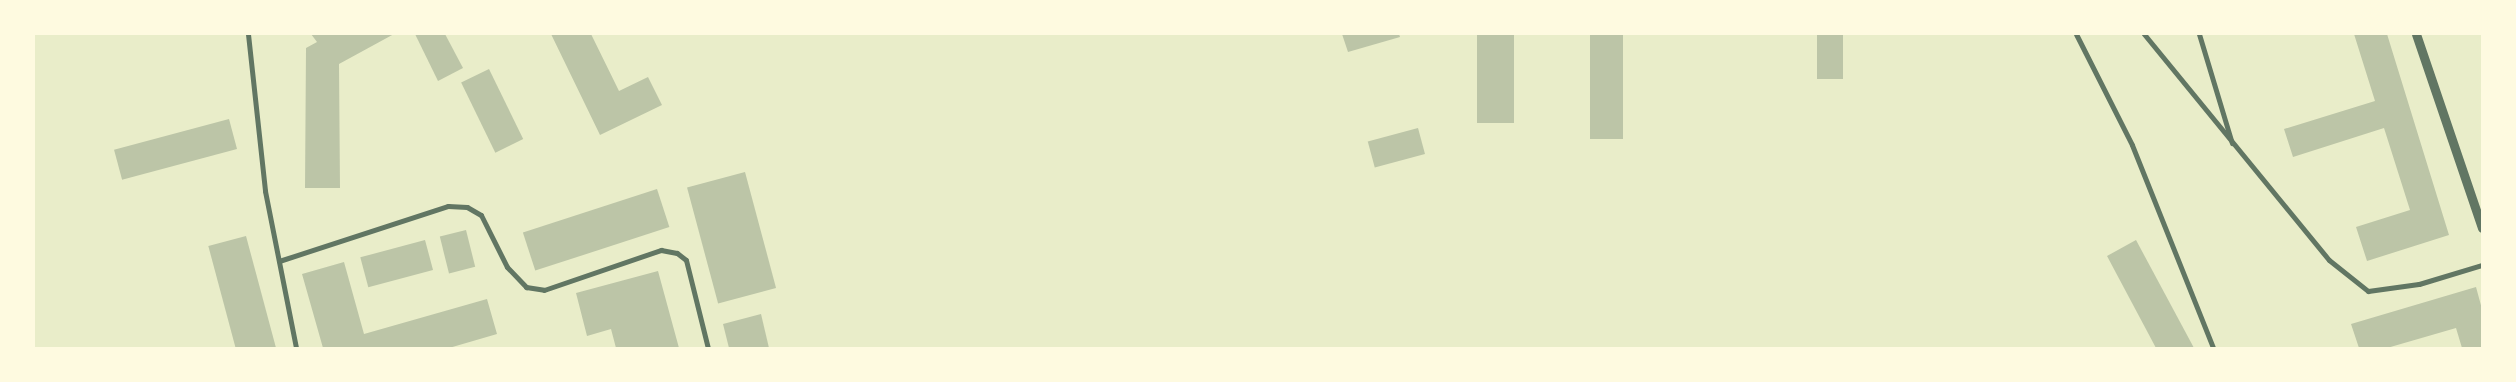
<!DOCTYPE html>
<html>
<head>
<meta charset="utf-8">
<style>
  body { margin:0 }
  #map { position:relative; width:2516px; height:382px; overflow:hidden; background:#e9edc9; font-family:"Nunito Sans",sans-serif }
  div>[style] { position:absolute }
  .building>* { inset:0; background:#bcc5a7; transform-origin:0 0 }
  .minor>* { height:5px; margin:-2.5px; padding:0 2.5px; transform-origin:2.5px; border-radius:2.5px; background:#617663 }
  .tertiary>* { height:9px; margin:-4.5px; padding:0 4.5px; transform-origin:4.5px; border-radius:4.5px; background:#617663 }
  span { translate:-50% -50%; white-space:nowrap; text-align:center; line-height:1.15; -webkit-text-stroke:4px #fefae0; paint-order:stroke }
  .frame { position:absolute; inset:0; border:35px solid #fefae0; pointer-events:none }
</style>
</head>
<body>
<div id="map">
  <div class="building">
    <i style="clip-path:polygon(311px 34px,394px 34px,339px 64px,340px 188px,305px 188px,306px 48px,317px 42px)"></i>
    <i style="clip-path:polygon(415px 34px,445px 34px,463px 68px,438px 81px)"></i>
    <i style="clip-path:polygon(551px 34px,591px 34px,619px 91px,648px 77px,662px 105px,600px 135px)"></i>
    <i style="clip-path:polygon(1342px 34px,1399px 34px,1400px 37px,1348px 52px)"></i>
    <i style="left:1477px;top:34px;width:37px;height:89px"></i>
    <i style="left:1590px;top:34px;width:33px;height:105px"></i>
    <i style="left:1817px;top:34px;width:26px;height:45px"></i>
    <i style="clip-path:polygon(2354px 34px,2387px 34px,2449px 235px,2367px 261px,2356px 227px,2410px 210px,2384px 128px,2293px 157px,2284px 129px,2375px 101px)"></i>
    <i style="left:489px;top:69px;width:78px;height:31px;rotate:64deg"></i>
    <i style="left:229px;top:119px;width:31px;height:119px;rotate:75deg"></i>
    <i style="left:1418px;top:128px;width:27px;height:52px;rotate:75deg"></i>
    <i style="left:745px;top:172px;width:120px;height:60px;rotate:75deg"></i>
    <i style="left:657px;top:189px;width:40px;height:141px;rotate:72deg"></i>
    <i style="left:466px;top:230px;width:38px;height:27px;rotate:76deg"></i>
    <i style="left:246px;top:236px;width:116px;height:39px;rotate:75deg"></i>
    <i style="left:425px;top:240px;width:31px;height:67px;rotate:75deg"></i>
    <i style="clip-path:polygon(2136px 240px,2194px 348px,2156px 348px,2107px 256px)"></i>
    <i style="clip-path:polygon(344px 262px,364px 334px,487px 299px,497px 334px,449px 348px,323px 348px,302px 274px)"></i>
    <i style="clip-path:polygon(658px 271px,679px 348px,616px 348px,611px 329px,587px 336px,576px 293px)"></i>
    <i style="clip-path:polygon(2476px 287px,2482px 309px,2482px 348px,2462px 348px,2456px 328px,2387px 348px,2359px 348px,2351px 324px)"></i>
    <i style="clip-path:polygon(761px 314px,769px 348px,729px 348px,723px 324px)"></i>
  </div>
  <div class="minor">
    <i style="left:248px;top:34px;width:158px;rotate:83.8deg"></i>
    <i style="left:265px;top:191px;width:160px;rotate:78.8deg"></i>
    <i style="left:2076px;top:34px;width:124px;rotate:63.2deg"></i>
    <i style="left:2132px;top:145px;width:219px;rotate:68.2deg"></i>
    <i style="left:2144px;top:34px;width:292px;rotate:50.7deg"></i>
    <i style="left:2329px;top:260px;width:50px;rotate:38.5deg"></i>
    <i style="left:2368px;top:291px;width:51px;rotate:-7.8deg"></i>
    <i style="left:2419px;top:284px;width:66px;rotate:-16.8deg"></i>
    <i style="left:2199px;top:34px;width:114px;rotate:73.2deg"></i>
    <i style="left:279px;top:261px;width:178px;rotate:-18deg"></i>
    <i style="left:448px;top:206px;width:19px;rotate:3deg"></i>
    <i style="left:467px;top:207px;width:16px;rotate:30deg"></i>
    <i style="left:481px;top:215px;width:58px;rotate:63.4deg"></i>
    <i style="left:507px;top:267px;width:28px;rotate:46deg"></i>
    <i style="left:526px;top:287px;width:18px;rotate:9deg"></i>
    <i style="left:544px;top:290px;width:124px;rotate:-18.9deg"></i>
    <i style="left:661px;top:250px;width:16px;rotate:11deg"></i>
    <i style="left:677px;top:253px;width:11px;rotate:38deg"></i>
    <i style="left:686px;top:260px;width:91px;rotate:76deg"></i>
  </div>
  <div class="tertiary">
    <i style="left:2416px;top:34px;width:205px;rotate:71.2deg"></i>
  </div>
  <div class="frame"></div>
</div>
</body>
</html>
